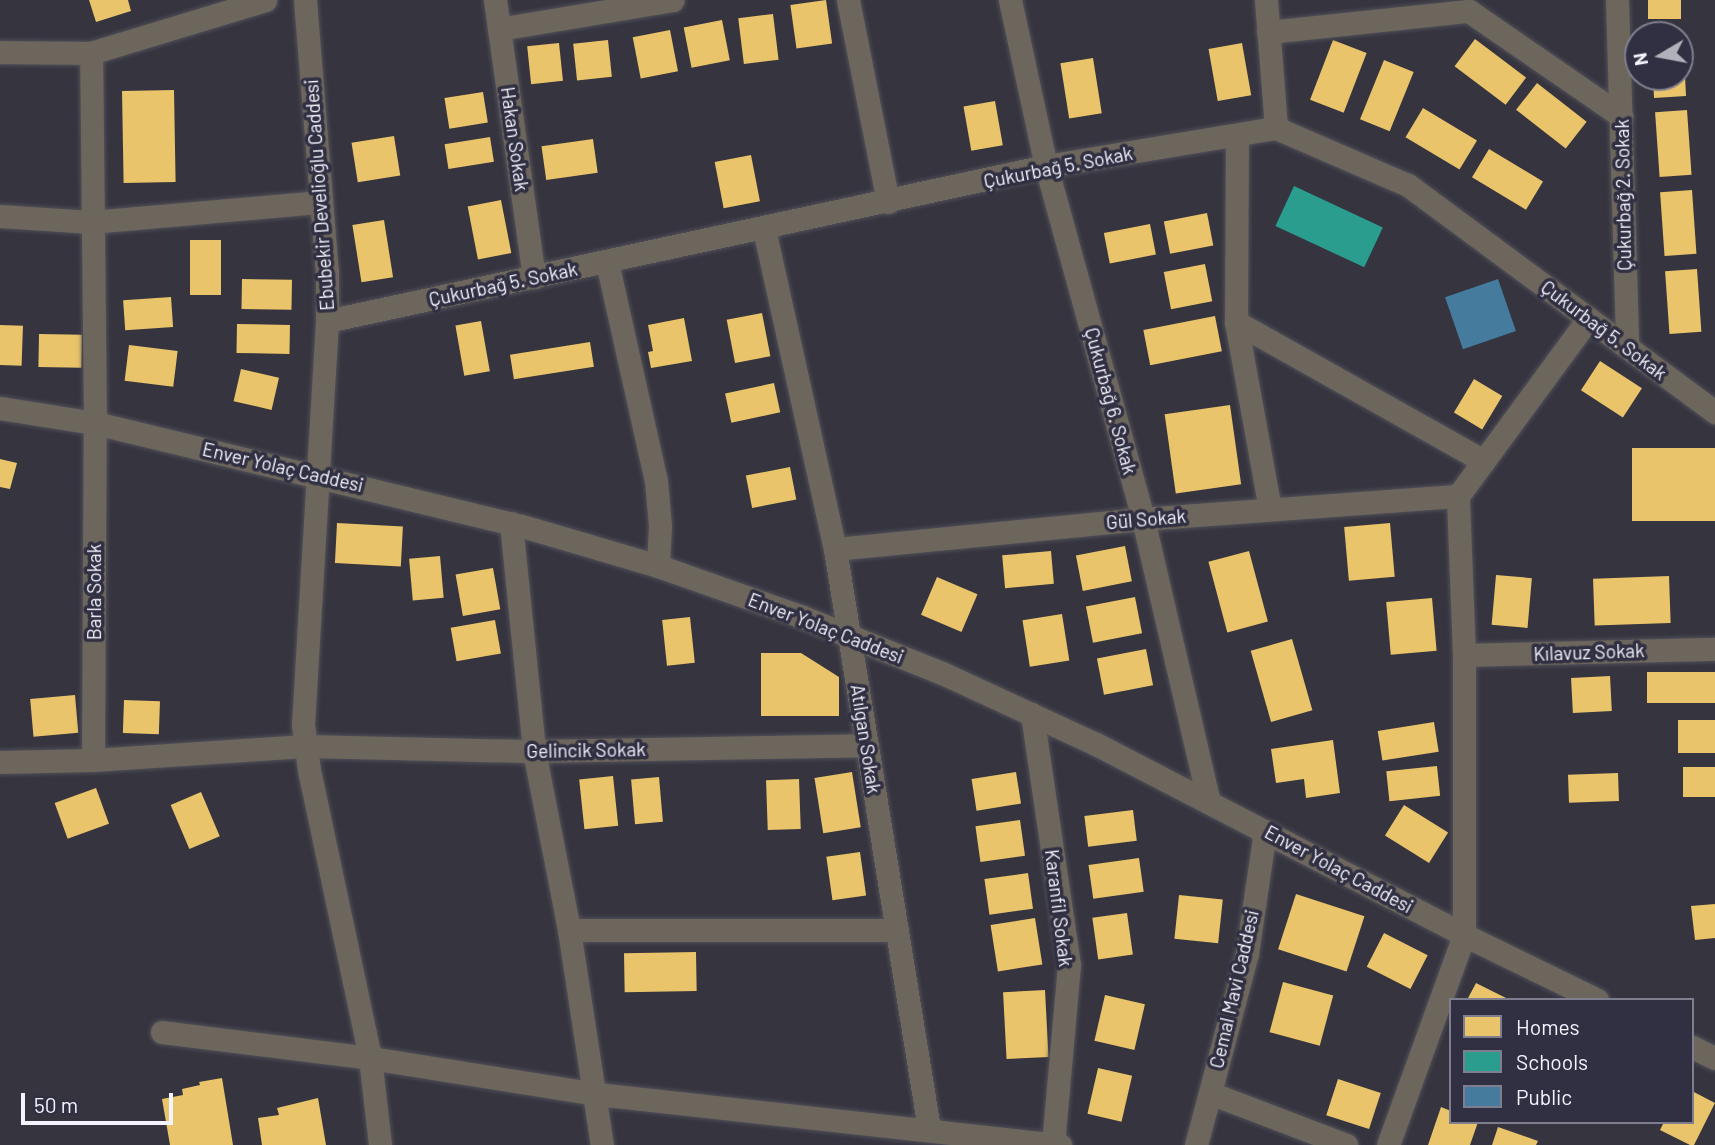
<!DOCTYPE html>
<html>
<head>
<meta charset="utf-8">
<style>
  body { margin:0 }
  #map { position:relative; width:1715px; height:1145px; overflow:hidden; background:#35343f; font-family:Barlow,sans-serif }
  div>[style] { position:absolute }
  .homes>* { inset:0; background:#e9c46a; transform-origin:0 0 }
  .schools>* { inset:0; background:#2a9d8f; transform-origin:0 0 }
  .public>* { inset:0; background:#457b9d; transform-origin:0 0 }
  .roads { filter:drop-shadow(0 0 2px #515059) drop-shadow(0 0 2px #515059) }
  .minor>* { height:23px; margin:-11.5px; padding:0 11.5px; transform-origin:11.5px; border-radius:11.5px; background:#6d665c }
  span { translate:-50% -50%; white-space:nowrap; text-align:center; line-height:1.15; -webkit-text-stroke:7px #313043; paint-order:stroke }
  .street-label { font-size:19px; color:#f4f4fe }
  .legend { position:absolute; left:1449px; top:998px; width:245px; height:126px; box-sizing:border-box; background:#313043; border:2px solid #7f7e8e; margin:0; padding:9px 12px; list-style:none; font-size:21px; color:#f4f4fe }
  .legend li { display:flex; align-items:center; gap:14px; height:35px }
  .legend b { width:35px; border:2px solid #7f7e8e }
  .north { position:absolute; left:1624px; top:21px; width:70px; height:70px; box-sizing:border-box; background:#313043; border:2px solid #7f7e8e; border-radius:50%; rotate:260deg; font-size:19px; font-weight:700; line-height:28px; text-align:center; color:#f4f4fe }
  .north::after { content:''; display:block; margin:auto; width:24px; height:32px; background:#b1b1bb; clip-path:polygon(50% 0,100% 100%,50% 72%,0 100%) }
  .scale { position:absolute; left:21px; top:1093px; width:152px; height:32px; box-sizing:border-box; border:4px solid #f4f4fe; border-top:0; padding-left:9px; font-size:21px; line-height:24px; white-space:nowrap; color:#f4f4fe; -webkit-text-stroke:5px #313043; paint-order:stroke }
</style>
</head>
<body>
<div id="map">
  <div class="homes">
    <i style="clip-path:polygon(89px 0,128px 0,131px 11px,96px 22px)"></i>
    <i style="left:826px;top:0;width:44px;height:36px;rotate:82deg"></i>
    <i style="left:1648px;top:0;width:33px;height:19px"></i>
    <i style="left:773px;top:14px;width:46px;height:35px;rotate:83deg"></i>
    <i style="left:722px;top:20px;width:41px;height:39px;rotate:79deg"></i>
    <i style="left:670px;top:30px;width:42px;height:38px;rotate:79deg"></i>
    <i style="clip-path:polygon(1680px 34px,1683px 34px,1686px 96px,1654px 98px,1653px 77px,1680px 77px)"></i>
    <i style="left:1475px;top:39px;width:64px;height:34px;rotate:37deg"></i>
    <i style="left:608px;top:40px;width:37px;height:35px;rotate:84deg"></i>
    <i style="left:1333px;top:40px;width:36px;height:64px;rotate:21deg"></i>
    <i style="left:559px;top:43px;width:38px;height:32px;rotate:84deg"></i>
    <i style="left:1242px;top:43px;width:53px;height:34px;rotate:80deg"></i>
    <i style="left:1093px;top:58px;width:56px;height:33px;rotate:81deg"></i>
    <i style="left:1384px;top:60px;width:32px;height:64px;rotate:22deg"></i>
    <i style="left:1537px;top:83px;width:63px;height:34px;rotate:38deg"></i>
    <i style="left:174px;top:90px;width:92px;height:52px;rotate:89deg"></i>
    <i style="left:483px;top:92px;width:31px;height:39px;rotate:81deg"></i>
    <i style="left:995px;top:101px;width:45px;height:32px;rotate:80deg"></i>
    <i style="left:1423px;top:108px;width:63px;height:34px;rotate:31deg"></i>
    <i style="left:1687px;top:110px;width:65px;height:32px;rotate:86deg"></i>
    <i style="left:394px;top:136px;width:40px;height:43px;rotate:81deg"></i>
    <i style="left:490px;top:137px;width:25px;height:46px;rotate:81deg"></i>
    <i style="left:593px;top:139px;width:34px;height:52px;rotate:82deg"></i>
    <i style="left:1489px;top:149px;width:63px;height:33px;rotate:31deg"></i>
    <i style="left:751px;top:155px;width:47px;height:37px;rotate:79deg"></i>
    <i style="left:1692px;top:190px;width:64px;height:32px;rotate:86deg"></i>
    <i style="left:501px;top:200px;width:54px;height:34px;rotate:79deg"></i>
    <i style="left:1207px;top:213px;width:33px;height:44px;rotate:79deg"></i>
    <i style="left:384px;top:220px;width:58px;height:32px;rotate:81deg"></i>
    <i style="left:1150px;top:224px;width:31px;height:47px;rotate:79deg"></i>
    <i style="left:221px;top:240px;width:55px;height:31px;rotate:90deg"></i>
    <i style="left:1205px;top:264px;width:38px;height:42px;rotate:79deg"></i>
    <i style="left:1697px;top:269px;width:63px;height:32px;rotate:86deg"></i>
    <i style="left:242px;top:279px;width:50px;height:30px;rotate:1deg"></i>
    <i style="left:171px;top:297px;width:30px;height:48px;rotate:86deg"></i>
    <i style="left:762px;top:313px;width:44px;height:36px;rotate:79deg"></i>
    <i style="left:1215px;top:316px;width:36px;height:73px;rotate:79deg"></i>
    <i style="clip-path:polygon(684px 318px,692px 361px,651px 368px,648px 352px,653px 351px,648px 325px)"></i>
    <i style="left:481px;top:321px;width:51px;height:26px;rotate:80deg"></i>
    <i style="left:237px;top:324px;width:53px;height:29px;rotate:1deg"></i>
    <i style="left:0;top:325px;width:23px;height:40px;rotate:2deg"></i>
    <i style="left:39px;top:334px;width:43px;height:33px;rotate:1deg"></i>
    <i style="left:590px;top:342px;width:25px;height:81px;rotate:81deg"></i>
    <i style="left:129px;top:345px;width:49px;height:36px;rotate:7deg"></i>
    <i style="left:1600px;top:361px;width:50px;height:35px;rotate:33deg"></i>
    <i style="left:241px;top:369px;width:39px;height:33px;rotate:13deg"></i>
    <i style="left:1474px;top:379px;width:33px;height:39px;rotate:31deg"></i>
    <i style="left:774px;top:383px;width:30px;height:50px;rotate:78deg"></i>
    <i style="left:1230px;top:405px;width:80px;height:66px;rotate:82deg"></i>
    <i style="left:1715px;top:448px;width:73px;height:83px;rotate:90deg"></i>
    <i style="clip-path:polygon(0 459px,17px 463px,10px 489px,0 487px)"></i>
    <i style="left:790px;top:467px;width:33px;height:45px;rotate:79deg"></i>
    <i style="left:337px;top:523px;width:66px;height:40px;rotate:3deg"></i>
    <i style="left:1390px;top:523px;width:54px;height:46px;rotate:85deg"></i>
    <i style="left:1125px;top:546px;width:36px;height:50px;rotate:79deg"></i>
    <i style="left:1051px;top:551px;width:33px;height:49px;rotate:85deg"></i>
    <i style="left:1249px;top:551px;width:73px;height:42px;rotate:75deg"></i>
    <i style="left:440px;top:556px;width:42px;height:31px;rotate:85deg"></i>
    <i style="left:493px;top:568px;width:42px;height:38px;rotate:80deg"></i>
    <i style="left:1496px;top:575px;width:36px;height:50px;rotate:5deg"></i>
    <i style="left:1669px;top:576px;width:47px;height:76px;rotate:88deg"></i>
    <i style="left:937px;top:577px;width:44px;height:41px;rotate:23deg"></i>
    <i style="left:1135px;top:597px;width:37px;height:50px;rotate:79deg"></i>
    <i style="left:1432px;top:598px;width:53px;height:46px;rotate:85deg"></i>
    <i style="left:1062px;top:614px;width:47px;height:40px;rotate:81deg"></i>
    <i style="left:690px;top:617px;width:46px;height:28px;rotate:84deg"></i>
    <i style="left:495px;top:620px;width:34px;height:45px;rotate:80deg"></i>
    <i style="left:1292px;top:639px;width:74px;height:43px;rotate:74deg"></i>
    <i style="left:1146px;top:649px;width:37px;height:50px;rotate:79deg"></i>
    <i style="clip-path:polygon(761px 653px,801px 653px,839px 677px,839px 716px,761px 716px)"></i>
    <i style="left:1715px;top:672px;width:31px;height:68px;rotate:90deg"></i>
    <i style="left:1610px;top:676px;width:35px;height:39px;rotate:87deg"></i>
    <i style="left:75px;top:695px;width:38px;height:45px;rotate:85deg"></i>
    <i style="left:124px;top:700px;width:36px;height:33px;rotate:2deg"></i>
    <i style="left:1715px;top:720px;width:33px;height:37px;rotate:90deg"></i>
    <i style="left:1434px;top:722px;width:30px;height:57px;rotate:81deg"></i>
    <i style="clip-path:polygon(1333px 740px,1340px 793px,1306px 798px,1304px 779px,1276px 783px,1271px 749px)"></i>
    <i style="left:1437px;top:766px;width:30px;height:51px;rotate:84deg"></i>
    <i style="left:1715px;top:767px;width:30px;height:32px;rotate:90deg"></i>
    <i style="left:852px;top:772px;width:56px;height:38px;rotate:81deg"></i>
    <i style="left:1016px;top:772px;width:32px;height:45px;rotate:81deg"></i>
    <i style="left:1618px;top:773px;width:28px;height:50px;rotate:88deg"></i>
    <i style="left:613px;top:776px;width:50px;height:34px;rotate:84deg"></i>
    <i style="left:659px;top:777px;width:45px;height:28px;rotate:85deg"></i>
    <i style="left:799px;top:779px;width:50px;height:33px;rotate:88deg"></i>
    <i style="left:96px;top:788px;width:38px;height:44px;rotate:70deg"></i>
    <i style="left:201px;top:792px;width:48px;height:33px;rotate:67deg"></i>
    <i style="left:1404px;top:805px;width:52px;height:36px;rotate:32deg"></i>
    <i style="left:1133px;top:810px;width:31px;height:49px;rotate:83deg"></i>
    <i style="left:1020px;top:820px;width:36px;height:45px;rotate:82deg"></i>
    <i style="left:860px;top:852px;width:44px;height:34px;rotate:82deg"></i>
    <i style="left:1139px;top:858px;width:34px;height:51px;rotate:82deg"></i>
    <i style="left:1028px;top:873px;width:36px;height:44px;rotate:82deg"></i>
    <i style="left:1296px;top:894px;width:72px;height:58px;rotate:18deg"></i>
    <i style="left:1179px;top:895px;width:44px;height:44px;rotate:6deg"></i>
    <i style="clip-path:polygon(1715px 904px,1715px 938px,1695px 940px,1691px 906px)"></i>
    <i style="left:1127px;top:913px;width:42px;height:35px;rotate:82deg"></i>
    <i style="left:1035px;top:918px;width:47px;height:45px;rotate:81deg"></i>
    <i style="left:1384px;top:933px;width:49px;height:38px;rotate:27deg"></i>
    <i style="left:696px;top:952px;width:39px;height:72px;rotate:89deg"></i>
    <i style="left:1283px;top:982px;width:52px;height:52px;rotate:15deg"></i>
    <i style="clip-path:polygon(1476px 983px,1510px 1000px,1467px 1000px)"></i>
    <i style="left:1045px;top:990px;width:67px;height:42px;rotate:87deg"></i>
    <i style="left:1105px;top:995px;width:41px;height:47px;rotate:13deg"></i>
    <i style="left:1098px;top:1068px;width:35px;height:47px;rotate:13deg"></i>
    <i style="clip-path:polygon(222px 1078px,233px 1145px,170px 1145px,162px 1099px,183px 1095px,182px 1089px,200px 1085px,199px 1082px)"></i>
    <i style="left:1338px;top:1079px;width:45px;height:38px;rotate:18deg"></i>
    <i style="clip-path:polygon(1692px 1091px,1715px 1103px,1694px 1145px,1690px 1145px,1660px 1130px,1664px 1122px,1692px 1122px)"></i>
    <i style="clip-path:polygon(318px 1098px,326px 1145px,262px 1145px,258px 1118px,279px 1115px,277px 1108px)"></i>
    <i style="clip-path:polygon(1441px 1107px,1451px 1111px,1451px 1122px,1478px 1122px,1470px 1145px,1428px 1145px)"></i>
    <i style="clip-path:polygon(1498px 1127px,1538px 1141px,1536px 1145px,1492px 1145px)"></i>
  </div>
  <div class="schools">
    <i style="left:1294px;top:186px;width:98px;height:44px;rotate:25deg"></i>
  </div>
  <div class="public">
    <i style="left:1498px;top:279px;width:55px;height:56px;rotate:71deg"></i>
  </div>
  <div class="roads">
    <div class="minor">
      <i style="left:305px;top:0;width:272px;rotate:85.4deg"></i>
      <i style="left:327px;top:271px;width:50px;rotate:90deg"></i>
      <i style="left:327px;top:321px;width:404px;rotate:93.4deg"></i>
      <i style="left:303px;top:724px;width:46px;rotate:82.6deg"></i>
      <i style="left:309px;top:770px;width:294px;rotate:78deg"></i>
      <i style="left:370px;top:1058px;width:88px;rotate:83.4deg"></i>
      <i style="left:495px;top:0;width:280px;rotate:82deg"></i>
      <i style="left:848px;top:0;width:206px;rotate:78.8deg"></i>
      <i style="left:1010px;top:0;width:170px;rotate:77.8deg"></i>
      <i style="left:1046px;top:166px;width:366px;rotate:74.6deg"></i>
      <i style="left:1143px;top:519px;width:291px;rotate:76.9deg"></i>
      <i style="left:1266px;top:0;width:128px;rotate:85.5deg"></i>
      <i style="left:1617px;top:0;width:347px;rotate:88.3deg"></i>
      <i style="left:499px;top:29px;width:176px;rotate:-9.5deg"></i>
      <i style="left:1268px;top:32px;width:202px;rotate:-6deg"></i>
      <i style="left:1469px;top:11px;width:185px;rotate:34.6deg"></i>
      <i style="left:0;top:52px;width:91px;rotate:0.6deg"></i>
      <i style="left:1237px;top:135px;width:187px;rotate:90.3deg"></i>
      <i style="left:1236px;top:322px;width:190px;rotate:79.7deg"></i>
      <i style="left:0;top:216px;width:91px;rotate:3.8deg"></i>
      <i style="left:91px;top:222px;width:231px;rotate:-5deg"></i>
      <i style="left:764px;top:229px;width:328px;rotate:77.5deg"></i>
      <i style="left:835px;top:549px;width:588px;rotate:80.79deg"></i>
      <i style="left:607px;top:262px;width:224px;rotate:77.4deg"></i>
      <i style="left:656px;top:481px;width:45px;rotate:84.9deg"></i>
      <i style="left:660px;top:526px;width:40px;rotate:92.9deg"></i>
      <i style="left:327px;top:321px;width:736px;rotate:-12.17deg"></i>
      <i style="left:1046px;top:166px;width:233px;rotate:-9.4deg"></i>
      <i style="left:1276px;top:128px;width:144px;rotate:23.4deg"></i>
      <i style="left:1408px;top:185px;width:382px;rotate:36.5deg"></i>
      <i style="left:1236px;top:322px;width:284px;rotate:29.3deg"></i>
      <i style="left:0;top:408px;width:96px;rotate:9deg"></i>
      <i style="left:95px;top:423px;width:439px;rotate:13.6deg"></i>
      <i style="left:522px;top:526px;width:142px;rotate:16.4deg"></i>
      <i style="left:658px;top:566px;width:151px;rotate:19.4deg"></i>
      <i style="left:800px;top:616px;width:153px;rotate:21.9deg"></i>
      <i style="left:942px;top:673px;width:170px;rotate:24.8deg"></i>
      <i style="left:1096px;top:744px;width:415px;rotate:27.4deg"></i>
      <i style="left:1464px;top:935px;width:148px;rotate:26deg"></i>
      <i style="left:511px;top:523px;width:229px;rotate:84.2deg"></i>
      <i style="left:534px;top:751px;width:182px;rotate:78.9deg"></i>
      <i style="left:569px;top:930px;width:218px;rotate:81.3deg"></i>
      <i style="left:835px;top:549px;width:309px;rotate:-5.6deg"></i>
      <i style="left:1143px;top:519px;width:316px;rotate:-4.2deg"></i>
      <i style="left:1464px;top:655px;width:251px;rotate:-1.4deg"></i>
      <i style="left:1032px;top:714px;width:254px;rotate:81.6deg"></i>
      <i style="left:1069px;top:965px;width:181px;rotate:95.1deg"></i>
      <i style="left:93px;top:760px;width:337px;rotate:-89.7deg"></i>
      <i style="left:95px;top:423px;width:370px;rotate:-90.6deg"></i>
      <i style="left:91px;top:53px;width:182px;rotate:-16.9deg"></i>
      <i style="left:0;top:762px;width:93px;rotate:-1.2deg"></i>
      <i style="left:93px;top:760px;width:212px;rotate:-3.8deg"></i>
      <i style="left:305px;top:746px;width:229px;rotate:1.3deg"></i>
      <i style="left:534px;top:751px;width:333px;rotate:-1deg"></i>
      <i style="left:569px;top:930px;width:328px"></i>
      <i style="left:162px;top:1032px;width:210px;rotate:7.1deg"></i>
      <i style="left:370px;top:1058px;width:230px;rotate:9deg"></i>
      <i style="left:597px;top:1094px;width:466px;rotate:6.3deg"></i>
      <i style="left:1692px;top:1047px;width:25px;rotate:26deg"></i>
      <i style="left:1210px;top:1093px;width:146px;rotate:20.9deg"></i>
      <i style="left:1196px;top:1145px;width:199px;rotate:-75.1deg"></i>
      <i style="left:1247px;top:953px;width:123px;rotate:-81.6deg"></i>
      <i style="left:1388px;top:1145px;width:223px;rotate:-70.1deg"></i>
      <i style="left:1464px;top:935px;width:280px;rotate:-90deg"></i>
      <i style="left:1464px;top:655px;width:159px;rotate:-92.2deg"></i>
      <i style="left:1458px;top:496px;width:220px;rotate:-53.7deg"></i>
    </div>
  </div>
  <div class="street-label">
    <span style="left:515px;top:139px;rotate:82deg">Hakan Sokak</span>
    <span style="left:1058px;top:167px;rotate:-11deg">Çukurbağ 5. Sokak</span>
    <span style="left:319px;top:195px;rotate:-94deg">Ebubekir Develioğlu Caddesi</span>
    <span style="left:1623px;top:195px;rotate:-91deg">Çukurbağ 2. Sokak</span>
    <span style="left:503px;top:284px;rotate:-12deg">Çukurbağ 5. Sokak</span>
    <span style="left:1604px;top:330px;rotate:37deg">Çukurbağ 5. Sokak</span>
    <span style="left:1111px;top:401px;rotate:75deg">Çukurbağ 6. Sokak</span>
    <span style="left:283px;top:467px;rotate:13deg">Enver Yolaç Caddesi</span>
    <span style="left:1146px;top:519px;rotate:-5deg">Gül Sokak</span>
    <span style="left:94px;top:592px;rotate:-90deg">Barla Sokak</span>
    <span style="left:826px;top:628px;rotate:21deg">Enver Yolaç Caddesi</span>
    <span style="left:1589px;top:652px;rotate:-2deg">Kılavuz Sokak</span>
    <span style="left:866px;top:739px;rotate:81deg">Atılgan Sokak</span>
    <span style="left:586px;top:750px;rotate:-1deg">Gelincik Sokak</span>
    <span style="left:1339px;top:869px;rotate:28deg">Enver Yolaç Caddesi</span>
    <span style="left:1059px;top:908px;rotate:83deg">Karanfil Sokak</span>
    <span style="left:1234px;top:989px;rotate:-77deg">Cemal Mavi Caddesi</span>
  </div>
  <ul class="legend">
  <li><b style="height:19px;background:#e9c46a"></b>Homes</li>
  <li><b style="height:19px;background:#2a9d8f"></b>Schools</li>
  <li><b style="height:19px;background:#457b9d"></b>Public</li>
  </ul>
  <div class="north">N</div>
  <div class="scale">50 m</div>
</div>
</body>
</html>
